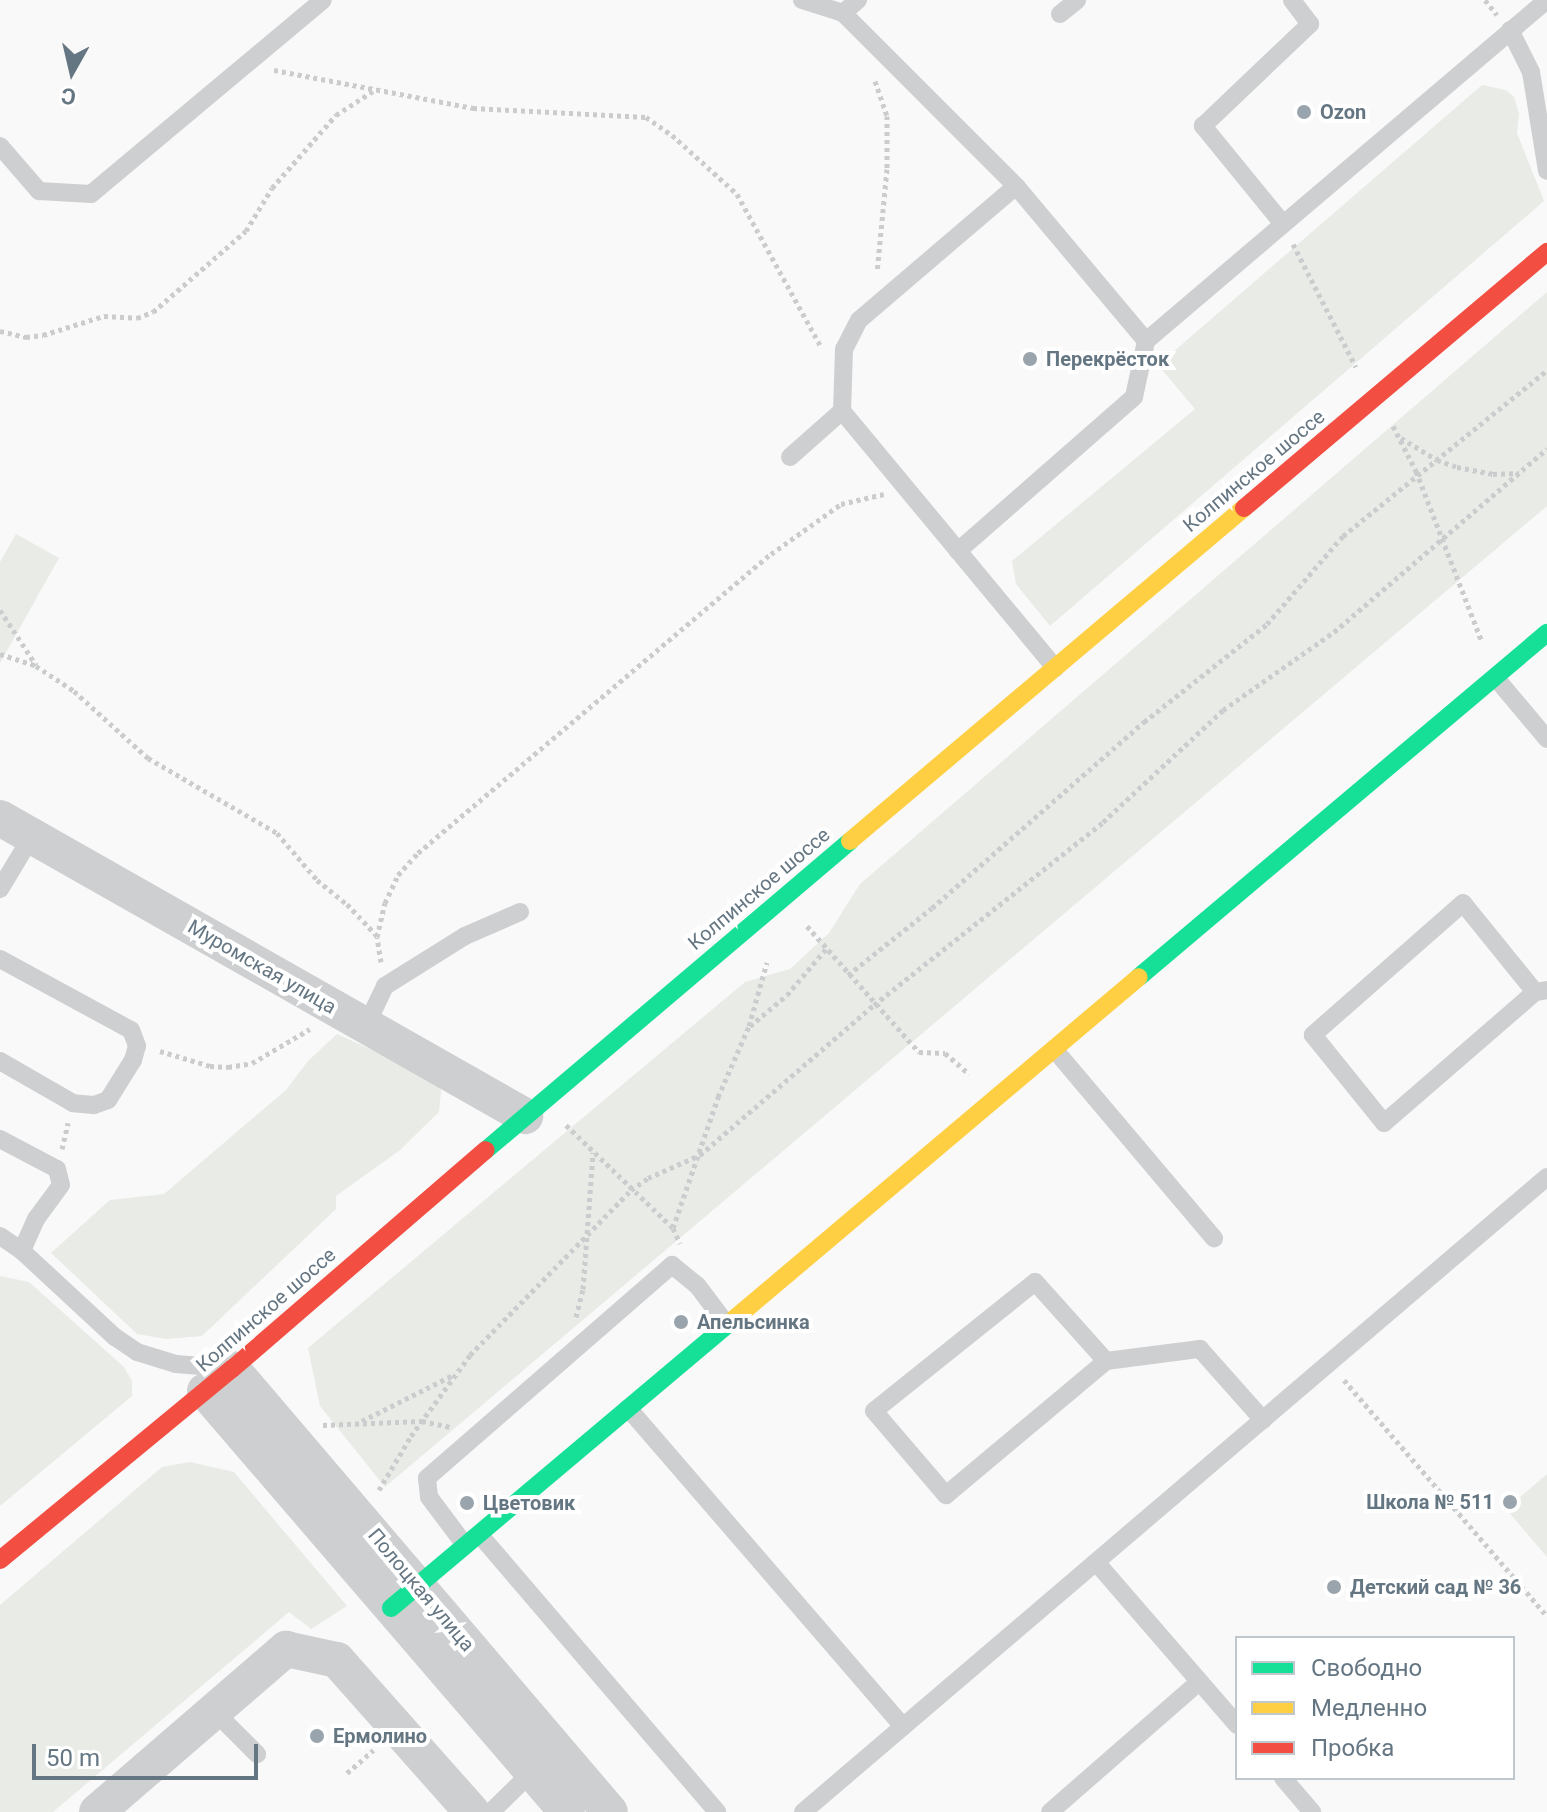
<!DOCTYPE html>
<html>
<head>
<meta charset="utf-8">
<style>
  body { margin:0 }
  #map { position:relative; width:1547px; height:1812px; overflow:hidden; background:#f9f9f9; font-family:Roboto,sans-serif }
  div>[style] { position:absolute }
  .green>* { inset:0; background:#e8ebe6 }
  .path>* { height:5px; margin-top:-2.5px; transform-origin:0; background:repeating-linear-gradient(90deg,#cbcccd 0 4px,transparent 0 8px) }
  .lane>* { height:18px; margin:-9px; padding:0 9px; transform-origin:9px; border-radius:9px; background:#cecfd0 }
  .street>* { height:36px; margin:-18px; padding:0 18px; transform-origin:18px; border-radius:18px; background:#cecfd0 }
  .fast>* { height:18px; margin:-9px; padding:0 9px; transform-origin:9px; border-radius:9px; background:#16e098 }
  .slow>* { height:18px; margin:-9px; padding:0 9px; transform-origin:9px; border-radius:9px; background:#ffcf43 }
  .jam>* { height:18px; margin:-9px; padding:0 9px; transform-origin:9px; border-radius:9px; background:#f24e42 }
  .dots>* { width:22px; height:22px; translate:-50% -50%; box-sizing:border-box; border:4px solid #fff; border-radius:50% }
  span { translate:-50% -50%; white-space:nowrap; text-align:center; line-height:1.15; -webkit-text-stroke:8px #fff; paint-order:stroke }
  .poi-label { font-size:20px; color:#657683; font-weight:700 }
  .left { translate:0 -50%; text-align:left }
  .right { translate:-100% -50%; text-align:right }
  .street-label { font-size:20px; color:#657683 }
  .legend { position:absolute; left:1235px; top:1636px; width:280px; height:144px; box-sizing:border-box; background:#fff; border:2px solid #c1c8cd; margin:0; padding:10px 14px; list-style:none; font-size:24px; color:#657683 }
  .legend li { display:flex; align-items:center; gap:16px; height:40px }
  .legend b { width:40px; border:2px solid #c1c8cd }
  .north { position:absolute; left:32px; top:32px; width:80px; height:80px; -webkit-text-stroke:6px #fff; paint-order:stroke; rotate:188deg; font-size:22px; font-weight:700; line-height:32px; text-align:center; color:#657683 }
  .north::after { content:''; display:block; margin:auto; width:28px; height:36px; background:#657683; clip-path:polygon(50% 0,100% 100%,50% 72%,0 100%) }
  .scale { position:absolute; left:32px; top:1744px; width:226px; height:36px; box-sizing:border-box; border:4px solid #657683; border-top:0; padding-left:10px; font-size:24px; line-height:28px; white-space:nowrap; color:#657683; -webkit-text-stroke:6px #fff; paint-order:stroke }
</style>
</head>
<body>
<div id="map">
  <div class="green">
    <i style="clip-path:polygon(1482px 85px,1506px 90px,1514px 97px,1519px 113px,1517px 133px,1544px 201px,1050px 626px,1016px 584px,1012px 561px,1195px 409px,1158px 365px)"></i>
    <i style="clip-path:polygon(1547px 292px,1547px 506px,385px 1487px,320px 1406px,308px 1348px,745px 982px,790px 969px,829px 933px,860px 884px)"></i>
    <i style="clip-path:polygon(16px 534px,59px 558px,0 663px,0 562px)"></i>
    <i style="clip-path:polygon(337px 1034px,429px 1076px,441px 1090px,439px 1112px,400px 1150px,336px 1196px,336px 1209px,202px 1336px,166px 1339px,137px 1334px,51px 1253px,110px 1200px,164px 1194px,286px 1090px,308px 1061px)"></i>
    <i style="clip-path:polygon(0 1276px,29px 1282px,124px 1367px,132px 1381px,132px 1396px,0 1506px)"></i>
    <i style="clip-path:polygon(190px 1462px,234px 1472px,347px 1606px,311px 1629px,289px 1612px,53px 1812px,0 1812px,0 1605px,162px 1467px)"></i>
    <i style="clip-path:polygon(1547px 1474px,1547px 1557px,1506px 1509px)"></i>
  </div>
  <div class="path">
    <i style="left:1485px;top:0;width:19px;rotate:51deg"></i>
    <i style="left:274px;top:70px;width:203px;rotate:10.8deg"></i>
    <i style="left:473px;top:108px;width:173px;rotate:3deg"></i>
    <i style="left:646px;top:117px;width:32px;rotate:35deg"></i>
    <i style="left:672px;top:135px;width:88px;rotate:42.2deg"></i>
    <i style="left:737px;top:194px;width:175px;rotate:61.2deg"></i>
    <i style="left:875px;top:81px;width:37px;rotate:71deg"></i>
    <i style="left:887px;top:116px;width:53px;rotate:90deg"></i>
    <i style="left:887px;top:169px;width:104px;rotate:95.5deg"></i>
    <i style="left:1293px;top:244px;width:138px;rotate:62.9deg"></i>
    <i style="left:0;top:331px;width:27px;rotate:13deg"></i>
    <i style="left:26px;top:337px;width:17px;rotate:-7deg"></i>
    <i style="left:43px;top:335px;width:64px;rotate:-17.3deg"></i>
    <i style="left:104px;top:316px;width:33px;rotate:3deg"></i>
    <i style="left:137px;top:318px;width:17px;rotate:-21deg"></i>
    <i style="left:153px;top:312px;width:123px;rotate:-41.1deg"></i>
    <i style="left:246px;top:231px;width:50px;rotate:-58.8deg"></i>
    <i style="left:272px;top:188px;width:97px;rotate:-48.8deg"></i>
    <i style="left:336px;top:115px;width:44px;rotate:-33deg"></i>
    <i style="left:1393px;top:426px;width:51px;rotate:62.9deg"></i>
    <i style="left:1416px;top:471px;width:183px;rotate:68.9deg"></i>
    <i style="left:1401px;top:438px;width:42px;rotate:31.4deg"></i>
    <i style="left:1437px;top:460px;width:21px;rotate:19deg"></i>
    <i style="left:1457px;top:467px;width:37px;rotate:11deg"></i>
    <i style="left:1493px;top:474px;width:26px;rotate:-2deg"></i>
    <i style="left:0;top:610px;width:66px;rotate:56.8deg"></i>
    <i style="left:0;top:654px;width:38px;rotate:18deg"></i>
    <i style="left:36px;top:666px;width:45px;rotate:33.3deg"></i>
    <i style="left:74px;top:691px;width:100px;rotate:42.2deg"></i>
    <i style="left:148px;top:758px;width:149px;rotate:30.2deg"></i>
    <i style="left:277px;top:833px;width:62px;rotate:49.6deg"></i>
    <i style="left:317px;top:880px;width:38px;rotate:39deg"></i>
    <i style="left:347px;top:904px;width:44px;rotate:46.8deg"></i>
    <i style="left:807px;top:926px;width:169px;rotate:48.4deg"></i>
    <i style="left:919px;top:1052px;width:26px;rotate:2deg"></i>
    <i style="left:945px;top:1053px;width:32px;rotate:41deg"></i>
    <i style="left:381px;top:962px;width:25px;rotate:-99deg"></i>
    <i style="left:377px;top:937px;width:35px;rotate:-77deg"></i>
    <i style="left:385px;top:903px;width:31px;rotate:-65deg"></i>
    <i style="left:398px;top:875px;width:30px;rotate:-48deg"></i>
    <i style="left:418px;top:853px;width:463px;rotate:-40.3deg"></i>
    <i style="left:771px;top:554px;width:86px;rotate:-35.5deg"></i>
    <i style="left:841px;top:504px;width:44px;rotate:-13.1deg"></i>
    <i style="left:848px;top:975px;width:107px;rotate:-38.6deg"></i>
    <i style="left:932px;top:908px;width:282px;rotate:-41.3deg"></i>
    <i style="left:1144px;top:722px;width:157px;rotate:-38.5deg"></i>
    <i style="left:1267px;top:624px;width:116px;rotate:-49.2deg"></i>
    <i style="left:1343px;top:536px;width:263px;rotate:-39.1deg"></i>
    <i style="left:750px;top:1026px;width:48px;rotate:-40deg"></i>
    <i style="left:787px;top:995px;width:60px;rotate:-49.7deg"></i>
    <i style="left:160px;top:1051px;width:52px;rotate:16.7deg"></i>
    <i style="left:210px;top:1066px;width:18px;rotate:3deg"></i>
    <i style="left:228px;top:1067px;width:24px;rotate:-9deg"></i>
    <i style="left:252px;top:1063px;width:67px;rotate:-30.4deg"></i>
    <i style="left:566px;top:1125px;width:149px;rotate:43.9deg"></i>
    <i style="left:673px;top:1228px;width:17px;rotate:66deg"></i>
    <i style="left:62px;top:1149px;width:27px;rotate:-77deg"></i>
    <i style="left:673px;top:1228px;width:139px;rotate:-71deg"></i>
    <i style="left:718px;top:1097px;width:77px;rotate:-66.4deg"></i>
    <i style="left:749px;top:1026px;width:66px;rotate:-74.3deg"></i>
    <i style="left:576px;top:1317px;width:29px;rotate:-76deg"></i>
    <i style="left:583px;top:1289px;width:137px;rotate:-85.8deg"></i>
    <i style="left:1344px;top:1380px;width:311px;rotate:49.3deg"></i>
    <i style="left:362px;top:1421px;width:102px;rotate:-26.8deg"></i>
    <i style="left:323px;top:1425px;width:99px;rotate:-2.3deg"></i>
    <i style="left:422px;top:1421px;width:30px;rotate:12deg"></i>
    <i style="left:379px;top:1490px;width:63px;rotate:-59.3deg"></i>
    <i style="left:411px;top:1436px;width:100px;rotate:-53.9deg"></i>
    <i style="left:470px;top:1355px;width:231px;rotate:-45.7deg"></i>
    <i style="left:631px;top:1190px;width:21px;rotate:-35deg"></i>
    <i style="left:648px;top:1178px;width:57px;rotate:-23.9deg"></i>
    <i style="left:700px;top:1155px;width:230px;rotate:-40.8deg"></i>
    <i style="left:874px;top:1005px;width:293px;rotate:-38.6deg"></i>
    <i style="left:1103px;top:822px;width:164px;rotate:-43deg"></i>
    <i style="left:1223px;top:710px;width:136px;rotate:-35.1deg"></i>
    <i style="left:1334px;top:632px;width:281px;rotate:-40.7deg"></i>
    <i style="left:347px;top:1773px;width:35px;rotate:-41deg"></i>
  </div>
  <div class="lane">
    <i style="left:802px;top:0;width:43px;rotate:17.6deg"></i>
    <i style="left:858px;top:0;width:20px;rotate:139deg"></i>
    <i style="left:843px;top:13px;width:245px;rotate:45deg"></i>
    <i style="left:1016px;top:186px;width:202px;rotate:50deg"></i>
    <i style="left:1060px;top:14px;width:22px;rotate:-39deg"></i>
    <i style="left:1510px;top:30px;width:47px;rotate:63.4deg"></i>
    <i style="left:1531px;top:72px;width:100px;rotate:80.8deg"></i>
    <i style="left:0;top:146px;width:60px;rotate:49.1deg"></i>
    <i style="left:39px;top:191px;width:52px;rotate:3.3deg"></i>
    <i style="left:91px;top:194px;width:302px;rotate:-39.9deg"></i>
    <i style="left:1016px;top:186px;width:206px;rotate:139.5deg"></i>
    <i style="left:859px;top:320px;width:33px;rotate:117deg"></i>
    <i style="left:844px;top:349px;width:62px;rotate:91.8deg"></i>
    <i style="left:842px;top:411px;width:334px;rotate:50.3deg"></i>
    <i style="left:1283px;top:224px;width:127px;rotate:-129.2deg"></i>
    <i style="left:1203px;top:126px;width:148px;rotate:-43.6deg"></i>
    <i style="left:1310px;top:24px;width:30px;rotate:-127deg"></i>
    <i style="left:790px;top:457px;width:69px;rotate:-41.5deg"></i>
    <i style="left:958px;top:551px;width:234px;rotate:-41.2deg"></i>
    <i style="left:1134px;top:397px;width:57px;rotate:-77.9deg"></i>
    <i style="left:1146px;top:341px;width:526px;rotate:-40.38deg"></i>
    <i style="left:1495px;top:677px;width:81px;rotate:50deg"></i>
    <i style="left:0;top:889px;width:62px;rotate:-58.9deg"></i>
    <i style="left:0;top:959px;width:149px;rotate:28.5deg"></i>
    <i style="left:131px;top:1030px;width:17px;rotate:69deg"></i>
    <i style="left:137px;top:1046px;width:15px;rotate:106deg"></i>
    <i style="left:133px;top:1060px;width:47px;rotate:122deg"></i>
    <i style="left:108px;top:1100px;width:15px;rotate:160deg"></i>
    <i style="left:94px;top:1105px;width:21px;rotate:-175deg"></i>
    <i style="left:73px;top:1103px;width:84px;rotate:-150.1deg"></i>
    <i style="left:1535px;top:992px;width:114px;rotate:-129deg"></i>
    <i style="left:1463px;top:903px;width:200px;rotate:138.7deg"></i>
    <i style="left:1313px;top:1035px;width:113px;rotate:51.1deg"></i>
    <i style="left:1384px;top:1123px;width:200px;rotate:-40.9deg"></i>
    <i style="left:1535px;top:992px;width:12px;rotate:-9deg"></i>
    <i style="left:366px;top:1026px;width:44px;rotate:-64.6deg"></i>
    <i style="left:385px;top:986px;width:94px;rotate:-32deg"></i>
    <i style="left:465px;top:936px;width:60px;rotate:-23.6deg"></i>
    <i style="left:1054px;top:1049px;width:248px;rotate:49.8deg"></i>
    <i style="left:0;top:1139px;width:64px;rotate:27.8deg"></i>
    <i style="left:57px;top:1169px;width:16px;rotate:76deg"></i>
    <i style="left:61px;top:1185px;width:42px;rotate:126.3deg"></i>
    <i style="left:36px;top:1219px;width:35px;rotate:114deg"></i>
    <i style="left:0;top:1236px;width:27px;rotate:34deg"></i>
    <i style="left:22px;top:1251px;width:127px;rotate:42.8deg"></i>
    <i style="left:115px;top:1337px;width:27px;rotate:34deg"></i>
    <i style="left:137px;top:1352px;width:41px;rotate:17.1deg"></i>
    <i style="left:176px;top:1364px;width:49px;rotate:4.7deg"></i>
    <i style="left:1106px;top:1361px;width:106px;rotate:-131.9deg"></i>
    <i style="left:1035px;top:1282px;width:206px;rotate:141.3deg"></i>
    <i style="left:874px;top:1411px;width:111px;rotate:49.4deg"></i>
    <i style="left:946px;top:1495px;width:209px;rotate:-39.9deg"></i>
    <i style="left:1106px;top:1361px;width:95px;rotate:-7.3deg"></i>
    <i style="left:1200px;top:1349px;width:95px;rotate:48.4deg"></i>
    <i style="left:628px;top:1408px;width:421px;rotate:49.2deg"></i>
    <i style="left:479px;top:1534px;width:366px;rotate:49.4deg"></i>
    <i style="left:465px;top:1545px;width:60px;rotate:-126.9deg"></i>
    <i style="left:429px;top:1497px;width:19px;rotate:-96deg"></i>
    <i style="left:427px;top:1478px;width:325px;rotate:-41deg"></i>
    <i style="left:672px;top:1265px;width:32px;rotate:39deg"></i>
    <i style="left:697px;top:1285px;width:50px;rotate:53.1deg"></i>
    <i style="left:1096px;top:1562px;width:216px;rotate:49.1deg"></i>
    <i style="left:214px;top:1711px;width:61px;rotate:45deg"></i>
    <i style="left:1283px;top:1778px;width:45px;rotate:49.5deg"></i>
    <i style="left:491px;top:1812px;width:64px;rotate:-44.4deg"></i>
    <i style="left:803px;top:1812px;width:978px;rotate:-40.48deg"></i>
    <i style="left:1050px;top:1812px;width:198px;rotate:-41.1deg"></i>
  </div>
  <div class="street">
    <i style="left:0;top:818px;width:604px;rotate:29.58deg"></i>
    <i style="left:232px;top:1369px;width:582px;rotate:49.53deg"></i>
    <i style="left:205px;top:1391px;width:555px;rotate:49.31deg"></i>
    <i style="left:97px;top:1812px;width:250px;rotate:-40.8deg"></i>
    <i style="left:286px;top:1649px;width:52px;rotate:12.2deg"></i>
    <i style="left:337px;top:1660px;width:203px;rotate:48.4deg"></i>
  </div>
  <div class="fast">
    <i style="left:1139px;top:977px;width:534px;rotate:-40.14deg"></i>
    <i style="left:486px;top:1150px;width:477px;rotate:-40.3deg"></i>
    <i style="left:391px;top:1608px;width:447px;rotate:-40.1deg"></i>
  </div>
  <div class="slow">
    <i style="left:850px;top:841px;width:516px;rotate:-40.2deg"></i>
    <i style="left:733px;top:1320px;width:531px;rotate:-40.19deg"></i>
  </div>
  <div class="jam">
    <i style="left:1244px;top:508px;width:397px;rotate:-40.2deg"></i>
    <i style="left:0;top:1560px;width:301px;rotate:-39.5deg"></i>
    <i style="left:232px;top:1369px;width:335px;rotate:-40.8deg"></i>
  </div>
  <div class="dots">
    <i style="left:1304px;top:112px;background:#99a4ac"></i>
    <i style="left:1030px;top:359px;background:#99a4ac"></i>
    <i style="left:681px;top:1322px;background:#99a4ac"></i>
    <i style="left:1510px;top:1502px;background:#99a4ac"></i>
    <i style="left:467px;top:1503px;background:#99a4ac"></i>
    <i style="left:1334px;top:1587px;background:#99a4ac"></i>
    <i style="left:317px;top:1736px;background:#99a4ac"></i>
  </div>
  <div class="poi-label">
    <span class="left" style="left:1320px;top:112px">Ozon</span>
    <span class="left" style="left:1046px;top:359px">Перекрёсток</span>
    <span class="left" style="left:697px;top:1322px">Апельсинка</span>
    <span class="right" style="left:1494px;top:1502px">Школа № 511</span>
    <span class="left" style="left:483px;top:1503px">Цветовик</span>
    <span class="left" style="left:1350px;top:1587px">Детский сад № 36</span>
    <span class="left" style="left:333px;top:1736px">Ермолино</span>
  </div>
  <div class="street-label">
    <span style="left:1254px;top:471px;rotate:-40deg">Колпинское шоссе</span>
    <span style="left:759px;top:889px;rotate:-40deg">Колпинское шоссе</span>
    <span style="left:262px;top:967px;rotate:30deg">Муромская улица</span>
    <span style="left:266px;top:1310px;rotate:-41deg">Колпинское шоссе</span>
    <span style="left:421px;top:1590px;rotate:50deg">Полоцкая улица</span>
  </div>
  <ul class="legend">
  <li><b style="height:10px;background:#16e098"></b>Свободно</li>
  <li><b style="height:10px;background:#ffcf43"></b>Медленно</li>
  <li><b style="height:10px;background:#f24e42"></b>Пробка</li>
  </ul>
  <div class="north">С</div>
  <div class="scale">50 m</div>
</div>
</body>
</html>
